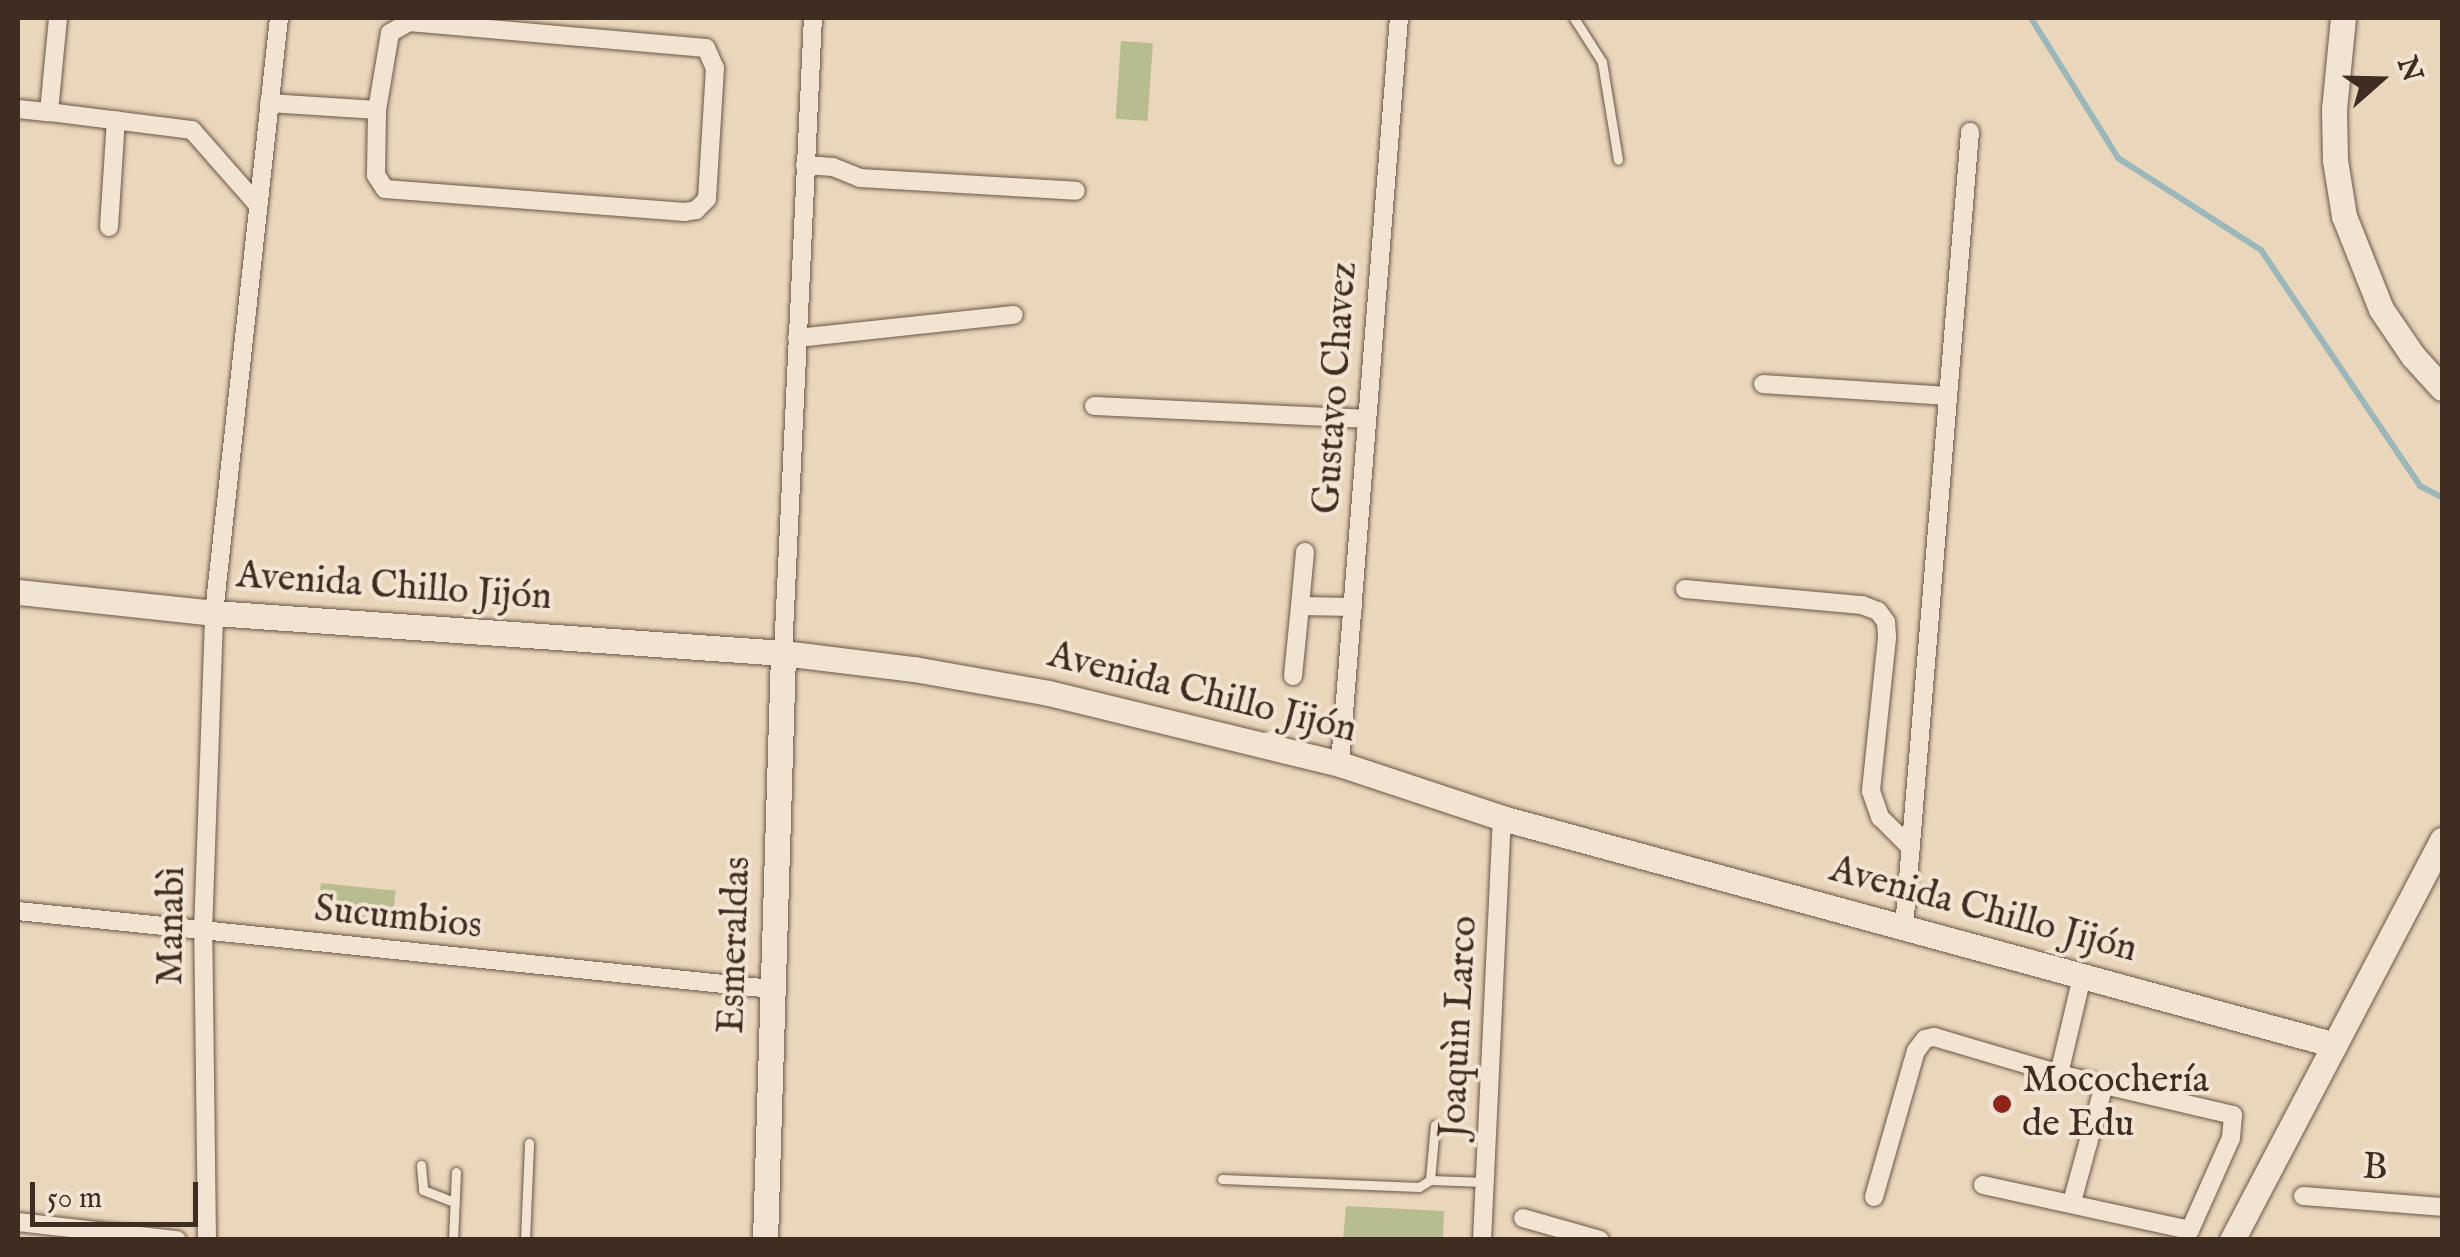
<!DOCTYPE html>
<html>
<head>
<meta charset="utf-8">
<style>
  body { margin:0 }
  #map { position:relative; width:2460px; height:1257px; overflow:hidden; background:#ead6bb; font-family:"IM FELL English",serif }
  div>[style] { position:absolute }
  .green>* { inset:0; background:#b8bd90; transform-origin:0 0 }
  .stream>* { height:6px; margin:-3px; padding:0 3px; transform-origin:3px; border-radius:3px; background:#9ab7b9 }
  .roads { filter:drop-shadow(0 0 2px #695747) drop-shadow(0 0 2px #695747) }
  .lane>* { height:9px; margin:-4.5px; padding:0 4.5px; transform-origin:4.5px; border-radius:4.5px; background:#f1e4d3 }
  .street>* { height:18px; margin:-9px; padding:0 9px; transform-origin:9px; border-radius:9px; background:#f1e4d3 }
  .secondary>* { height:25px; margin:-12.5px; padding:0 12.5px; transform-origin:12.5px; border-radius:12.5px; background:#f1e4d3 }
  .dots>* { width:28px; height:28px; translate:-50% -50%; box-sizing:border-box; border:5px solid #f1e4d3; border-radius:50% }
  span { translate:-50% -50%; white-space:nowrap; text-align:center; line-height:1.15; -webkit-text-stroke:8px #f1e4d3; paint-order:stroke }
  .street-label { font-size:38px; color:#3e2d20 }
  .poi-label { font-size:38px; color:#3e2d20 }
  .left { translate:0 -50%; text-align:left }
  .frame { position:absolute; inset:0; border:20px solid #3e2d20; pointer-events:none }
  .north { position:absolute; left:2330px; top:30px; width:100px; height:100px; -webkit-text-stroke:8px #f1e4d3; paint-order:stroke; rotate:70deg; font-size:28px; font-weight:700; line-height:40px; text-align:center; color:#3e2d20 }
  .north::after { content:''; display:block; margin:auto; width:35px; height:45px; background:#3e2d20; clip-path:polygon(50% 0,100% 100%,50% 72%,0 100%) }
  .scale { position:absolute; left:30px; top:1182px; width:168px; height:45px; box-sizing:border-box; border:5px solid #3e2d20; border-top:0; padding-left:12px; font-size:30px; line-height:35px; white-space:nowrap; color:#3e2d20; -webkit-text-stroke:8px #f1e4d3; paint-order:stroke }
</style>
</head>
<body>
<div id="map">
  <div class="green">
    <i style="left:1121px;top:41px;width:32px;height:78px;rotate:4deg"></i>
    <i style="left:321px;top:883px;width:75px;height:32px;rotate:6deg"></i>
    <i style="clip-path:polygon(1346px 1206px,1444px 1211px,1443px 1239px,1343px 1239px)"></i>
  </div>
  <div class="stream">
    <i style="left:2031px;top:18px;width:165px;rotate:58.1deg"></i>
    <i style="left:2118px;top:158px;width:170px;rotate:32.8deg"></i>
    <i style="left:2261px;top:250px;width:285px;rotate:56deg"></i>
    <i style="left:2420px;top:486px;width:25px;rotate:27deg"></i>
  </div>
  <div class="roads">
    <div class="lane">
      <i style="left:1574px;top:18px;width:52px;rotate:57.5deg"></i>
      <i style="left:1602px;top:62px;width:99px;rotate:80.7deg"></i>
      <i style="left:1435px;top:1125px;width:55px;rotate:95.2deg"></i>
      <i style="left:1430px;top:1180px;width:55px;rotate:2.1deg"></i>
      <i style="left:421px;top:1165px;width:25px;rotate:85deg"></i>
      <i style="left:423px;top:1190px;width:34px;rotate:21deg"></i>
      <i style="left:1222px;top:1179px;width:197px;rotate:2.3deg"></i>
      <i style="left:1419px;top:1187px;width:13px;rotate:-32deg"></i>
      <i style="left:453px;top:1240px;width:68px;rotate:-87.5deg"></i>
      <i style="left:525px;top:1240px;width:97px;rotate:-87.6deg"></i>
    </div>
    <div class="street">
      <i style="left:58px;top:18px;width:94px;rotate:95.5deg"></i>
      <i style="left:49px;top:112px;width:144px;rotate:7.2deg"></i>
      <i style="left:192px;top:130px;width:98px;rotate:48.7deg"></i>
      <i style="left:409px;top:22px;width:298px;rotate:5deg"></i>
      <i style="left:706px;top:48px;width:22px;rotate:66deg"></i>
      <i style="left:715px;top:68px;width:131px;rotate:93.5deg"></i>
      <i style="left:707px;top:199px;width:16px;rotate:135deg"></i>
      <i style="left:696px;top:210px;width:11px;rotate:170deg"></i>
      <i style="left:685px;top:212px;width:301px;rotate:-175.6deg"></i>
      <i style="left:385px;top:189px;width:17px;rotate:-123deg"></i>
      <i style="left:376px;top:175px;width:65px;rotate:-89.1deg"></i>
      <i style="left:377px;top:110px;width:78px;rotate:-80.4deg"></i>
      <i style="left:390px;top:33px;width:22px;rotate:-30deg"></i>
      <i style="left:269px;top:103px;width:108px;rotate:3.7deg"></i>
      <i style="left:18px;top:109px;width:31px;rotate:6deg"></i>
      <i style="left:805px;top:165px;width:28px;rotate:4deg"></i>
      <i style="left:833px;top:167px;width:29px;rotate:22deg"></i>
      <i style="left:860px;top:178px;width:216px;rotate:3.4deg"></i>
      <i style="left:109px;top:227px;width:107px;rotate:-86.3deg"></i>
      <i style="left:797px;top:338px;width:218px;rotate:-6.1deg"></i>
      <i style="left:1763px;top:384px;width:185px;rotate:3.7deg"></i>
      <i style="left:1094px;top:406px;width:272px;rotate:2.7deg"></i>
      <i style="left:1305px;top:552px;width:54px;rotate:95.3deg"></i>
      <i style="left:1300px;top:606px;width:53px;rotate:1.1deg"></i>
      <i style="left:1685px;top:589px;width:178px;rotate:5.2deg"></i>
      <i style="left:1862px;top:605px;width:17px;rotate:21deg"></i>
      <i style="left:1878px;top:611px;width:14px;rotate:54deg"></i>
      <i style="left:1886px;top:622px;width:16px;rotate:86deg"></i>
      <i style="left:1887px;top:638px;width:154px;rotate:96deg"></i>
      <i style="left:1871px;top:791px;width:28px;rotate:71deg"></i>
      <i style="left:1880px;top:817px;width:44px;rotate:45deg"></i>
      <i style="left:783px;top:653px;width:636px;rotate:-87.3deg"></i>
      <i style="left:1293px;top:676px;width:70px;rotate:-84.3deg"></i>
      <i style="left:1340px;top:764px;width:748px;rotate:-85.48deg"></i>
      <i style="left:18px;top:911px;width:758px;rotate:5.91deg"></i>
      <i style="left:1904px;top:928px;width:799px;rotate:-85.26deg"></i>
      <i style="left:1983px;top:1185px;width:212px;rotate:12.3deg"></i>
      <i style="left:2190px;top:1230px;width:101px;rotate:-66deg"></i>
      <i style="left:2231px;top:1138px;width:23px;rotate:-85deg"></i>
      <i style="left:2233px;top:1115px;width:132px;rotate:-166.9deg"></i>
      <i style="left:2303px;top:1196px;width:139px;rotate:4.5deg"></i>
      <i style="left:1874px;top:1197px;width:152px;rotate:-74deg"></i>
      <i style="left:1916px;top:1051px;width:15px;rotate:-53deg"></i>
      <i style="left:1925px;top:1039px;width:9px;rotate:-13deg"></i>
      <i style="left:1934px;top:1037px;width:130px;rotate:16.5deg"></i>
      <i style="left:2072px;top:1202px;width:121px;rotate:-74.7deg"></i>
      <i style="left:2104px;top:1085px;width:46px;rotate:-166.3deg"></i>
      <i style="left:2059px;top:1074px;width:100px;rotate:-76.7deg"></i>
      <i style="left:1523px;top:1218px;width:80px;rotate:15.9deg"></i>
      <i style="left:18px;top:1222px;width:160px;rotate:6.5deg"></i>
      <i style="left:207px;top:1240px;width:307px;rotate:-90.7deg"></i>
      <i style="left:203px;top:933px;width:320px;rotate:-88deg"></i>
      <i style="left:214px;top:613px;width:599px;rotate:-83.77deg"></i>
      <i style="left:1482px;top:1240px;width:422px;rotate:-87.3deg"></i>
    </div>
    <div class="secondary">
      <i style="left:2343px;top:18px;width:91px;rotate:95.6deg"></i>
      <i style="left:2334px;top:109px;width:51px;rotate:88.9deg"></i>
      <i style="left:2335px;top:160px;width:57px;rotate:80.9deg"></i>
      <i style="left:2344px;top:216px;width:100px;rotate:68.3deg"></i>
      <i style="left:2381px;top:309px;width:57px;rotate:55.8deg"></i>
      <i style="left:2413px;top:356px;width:43px;rotate:47.8deg"></i>
      <i style="left:18px;top:592px;width:197px;rotate:6.1deg"></i>
      <i style="left:214px;top:613px;width:570px;rotate:4.02deg"></i>
      <i style="left:783px;top:653px;width:132px;rotate:7deg"></i>
      <i style="left:914px;top:669px;width:137px;rotate:10.1deg"></i>
      <i style="left:1049px;top:693px;width:300px;rotate:13.7deg"></i>
      <i style="left:1340px;top:764px;width:171px;rotate:18.4deg"></i>
      <i style="left:1502px;top:818px;width:863px;rotate:15.24deg"></i>
      <i style="left:765px;top:1240px;width:587px;rotate:-88.24deg"></i>
      <i style="left:2232px;top:1240px;width:452px;rotate:-62.3deg"></i>
    </div>
  </div>
  <div class="dots">
    <i style="left:2002px;top:1104px;background:#8f2418"></i>
  </div>
  <div class="street-label">
    <span style="left:1337px;top:388px;rotate:-86deg">Gustavo Chavez</span>
    <span style="left:394px;top:588px;rotate:4deg">Avenida Chillo Jijón</span>
    <span style="left:1202px;top:694px;rotate:14deg">Avenida Chillo Jijón</span>
    <span style="left:1983px;top:911px;rotate:15deg">Avenida Chillo Jijón</span>
    <span style="left:398px;top:919px;rotate:6deg">Sucumbios</span>
    <span style="left:173px;top:926px;rotate:-89deg">Manabì</span>
    <span style="left:736px;top:945px;rotate:-88deg">Esmeraldas</span>
    <span style="left:1460px;top:1027px;rotate:-87deg">Joaquìn Larco</span>
    <span style="left:2375px;top:1169px;rotate:4deg">B</span>
  </div>
  <div class="poi-label">
    <span class="left" style="left:2022px;top:1104px">Mocochería<br>de Edu</span>
  </div>
  <div class="frame"></div>
  <div class="north">N</div>
  <div class="scale">50 m</div>
</div>
</body>
</html>
